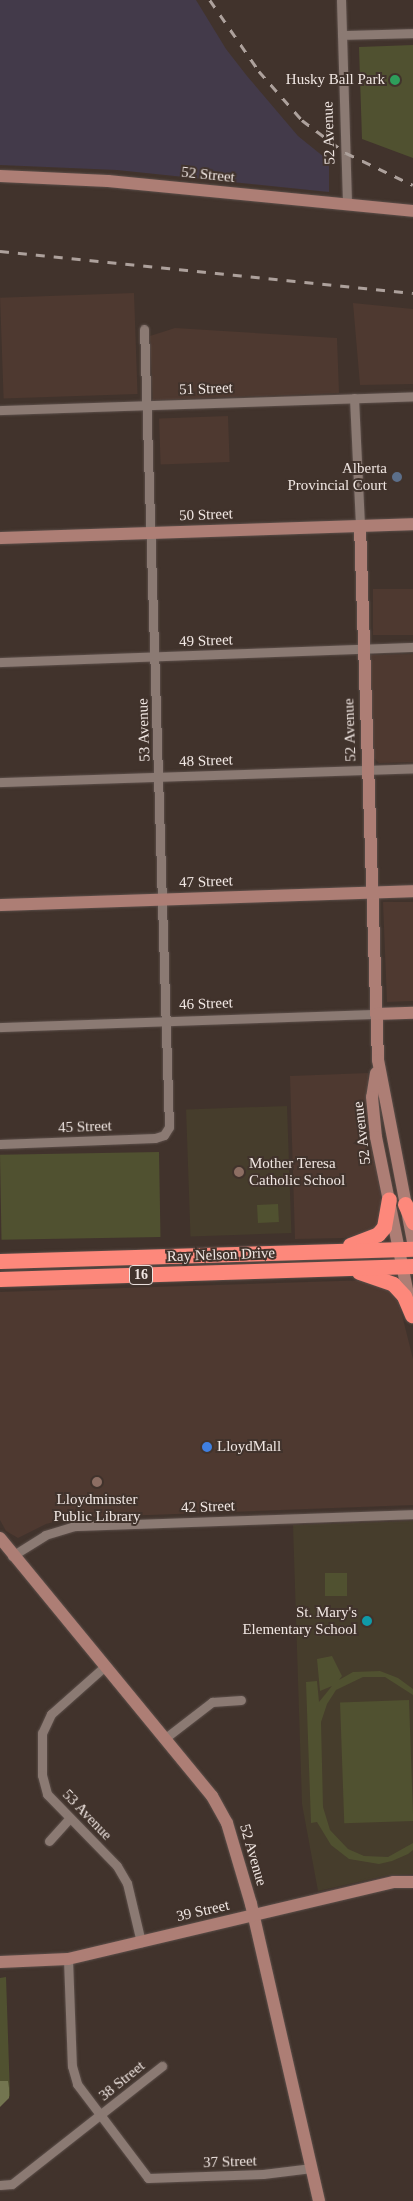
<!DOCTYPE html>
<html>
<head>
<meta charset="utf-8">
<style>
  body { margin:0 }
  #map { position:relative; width:413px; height:2201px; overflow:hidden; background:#41332c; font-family:Georgia,serif }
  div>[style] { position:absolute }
  .built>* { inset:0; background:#4e3930; transform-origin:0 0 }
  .industrial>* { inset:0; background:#433a4a }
  .education>* { inset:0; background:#463d2c; transform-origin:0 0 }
  .green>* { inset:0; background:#505130; transform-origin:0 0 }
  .forest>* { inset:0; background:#737550 }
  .roads { filter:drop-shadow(0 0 1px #5c4f4a) drop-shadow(0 0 1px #5c4f4a) }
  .street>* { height:9px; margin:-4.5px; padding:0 4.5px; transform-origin:4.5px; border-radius:4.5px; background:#8b7a73 }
  .secondary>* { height:12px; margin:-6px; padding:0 6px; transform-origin:6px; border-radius:6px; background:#ad7e75 }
  .highway>* { height:15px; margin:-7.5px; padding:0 7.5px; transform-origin:7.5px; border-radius:7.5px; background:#fd887b }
  .rail>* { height:2.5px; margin-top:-1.25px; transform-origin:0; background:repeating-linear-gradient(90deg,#ada19c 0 9px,transparent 0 18px) }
  .dots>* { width:14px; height:14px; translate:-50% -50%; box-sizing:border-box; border:2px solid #41332c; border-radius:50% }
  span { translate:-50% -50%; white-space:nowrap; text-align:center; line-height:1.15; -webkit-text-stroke:4px #41332c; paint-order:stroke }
  .shield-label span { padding:1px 4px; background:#41332c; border:1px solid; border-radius:4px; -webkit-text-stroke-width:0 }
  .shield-label { font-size:14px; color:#f0e6e2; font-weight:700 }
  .poi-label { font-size:15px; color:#f0e6e2 }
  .right { translate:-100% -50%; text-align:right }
  .left { translate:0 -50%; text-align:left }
  .street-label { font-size:15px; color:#f0e6e2 }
</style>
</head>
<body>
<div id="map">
  <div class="built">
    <i style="left:134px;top:293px;width:101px;height:134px;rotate:88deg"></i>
    <i style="clip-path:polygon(353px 303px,413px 309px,413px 384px,360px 385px)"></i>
    <i style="clip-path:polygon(175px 328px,337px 338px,339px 393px,153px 400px,150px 336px)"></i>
    <i style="left:228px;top:416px;width:46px;height:69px;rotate:88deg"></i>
    <i style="left:413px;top:589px;width:46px;height:40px;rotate:90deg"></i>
    <i style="clip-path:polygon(413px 654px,413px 762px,379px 763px,374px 758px,370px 655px)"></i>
    <i style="clip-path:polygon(383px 902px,413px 902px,413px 1001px,387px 1002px)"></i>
    <i style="clip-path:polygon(368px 1073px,369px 1112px,382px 1209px,377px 1226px,369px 1231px,344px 1238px,295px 1239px,290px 1076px)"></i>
    <i style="clip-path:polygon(371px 1280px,390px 1291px,398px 1299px,413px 1359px,413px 1505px,69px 1518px,46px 1524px,18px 1538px,6px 1531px,0 1520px,0 1292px)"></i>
  </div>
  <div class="industrial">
    <i style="clip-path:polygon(0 0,196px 0,226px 49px,247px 76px,298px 136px,329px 161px,329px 192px,117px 170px,0 165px)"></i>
  </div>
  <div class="education">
    <i style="left:287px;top:1106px;width:127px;height:101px;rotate:88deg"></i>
    <i style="clip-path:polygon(413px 1521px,413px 1874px,389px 1875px,318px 1891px,302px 1804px,293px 1525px)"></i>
  </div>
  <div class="green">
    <i style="clip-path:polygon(413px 45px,413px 158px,362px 139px,359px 47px)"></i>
    <i style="left:159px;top:1152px;width:85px;height:159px;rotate:89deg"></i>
    <i style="left:278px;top:1204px;width:18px;height:21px;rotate:87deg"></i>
    <i style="left:325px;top:1573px;width:22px;height:23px"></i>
    <i style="clip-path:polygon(332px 1656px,342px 1676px,339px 1680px,353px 1672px,380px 1671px,398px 1678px,413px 1689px,413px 1695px,385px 1677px,363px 1677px,336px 1690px,327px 1704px,321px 1722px,323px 1807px,330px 1830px,348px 1849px,364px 1856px,388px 1857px,413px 1843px,413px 1850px,408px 1854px,392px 1861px,379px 1864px,349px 1859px,331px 1845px,317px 1822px,311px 1823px,306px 1682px,317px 1681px,319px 1702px,332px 1686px,320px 1691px,317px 1659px)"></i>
    <i style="left:409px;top:1700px;width:121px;height:69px;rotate:88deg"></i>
    <i style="clip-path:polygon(6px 1977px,10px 2096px,0 2105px,0 1978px)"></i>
  </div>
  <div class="forest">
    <i style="clip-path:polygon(0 2081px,8px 2081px,9px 2088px,9px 2098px,0 2107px)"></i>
  </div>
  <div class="roads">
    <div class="street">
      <i style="left:341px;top:0;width:204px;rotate:88.3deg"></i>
      <i style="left:342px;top:35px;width:71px;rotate:-1.6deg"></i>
      <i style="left:354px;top:398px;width:128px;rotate:87.3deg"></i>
      <i style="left:0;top:410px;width:413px;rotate:-1.9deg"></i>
      <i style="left:0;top:662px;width:413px;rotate:-2.1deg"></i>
      <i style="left:0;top:782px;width:413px;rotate:-1.9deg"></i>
      <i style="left:0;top:1027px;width:376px;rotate:-2deg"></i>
      <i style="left:0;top:1144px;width:155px;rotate:-2.2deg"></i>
      <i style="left:155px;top:1138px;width:9px;rotate:-18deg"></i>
      <i style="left:164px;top:1135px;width:9px;rotate:-58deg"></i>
      <i style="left:169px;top:1127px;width:798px;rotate:-91.79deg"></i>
      <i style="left:12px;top:1556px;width:39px;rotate:-32deg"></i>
      <i style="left:45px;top:1535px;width:31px;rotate:-17deg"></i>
      <i style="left:75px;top:1526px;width:338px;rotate:-2deg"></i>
      <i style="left:104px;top:1667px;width:71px;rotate:138.4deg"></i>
      <i style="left:51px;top:1714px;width:21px;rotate:115deg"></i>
      <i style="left:42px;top:1733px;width:42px;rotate:90deg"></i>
      <i style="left:42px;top:1775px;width:20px;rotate:75deg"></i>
      <i style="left:47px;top:1794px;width:100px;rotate:45.8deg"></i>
      <i style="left:117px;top:1866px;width:20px;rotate:60deg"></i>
      <i style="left:127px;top:1883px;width:61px;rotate:76.7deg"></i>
      <i style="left:164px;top:1739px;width:61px;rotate:-37.6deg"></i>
      <i style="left:212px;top:1702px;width:29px;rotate:-4deg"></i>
      <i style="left:49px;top:1841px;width:31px;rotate:-48deg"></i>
      <i style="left:68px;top:1959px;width:107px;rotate:87.9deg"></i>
      <i style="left:72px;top:2066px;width:19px;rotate:74deg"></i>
      <i style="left:77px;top:2084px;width:118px;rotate:52.9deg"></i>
      <i style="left:148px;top:2178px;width:115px;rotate:-2deg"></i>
      <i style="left:263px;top:2174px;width:49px;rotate:-7deg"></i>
      <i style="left:0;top:2185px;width:12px;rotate:-5deg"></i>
      <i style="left:12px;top:2184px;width:191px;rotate:-38.2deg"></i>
    </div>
    <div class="secondary">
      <i style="left:0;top:176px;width:108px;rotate:2.7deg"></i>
      <i style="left:108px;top:181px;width:306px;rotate:5.6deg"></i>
      <i style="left:360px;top:526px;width:534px;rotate:88.07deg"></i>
      <i style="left:378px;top:1060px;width:185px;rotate:79.1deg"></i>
      <i style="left:0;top:538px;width:413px;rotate:-1.9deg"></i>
      <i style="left:0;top:905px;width:413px;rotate:-1.9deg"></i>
      <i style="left:376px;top:1014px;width:37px;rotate:-2deg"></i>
      <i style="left:376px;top:1073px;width:24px;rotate:99deg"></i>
      <i style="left:372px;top:1097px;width:40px;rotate:84.3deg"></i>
      <i style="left:376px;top:1137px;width:170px;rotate:78.5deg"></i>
      <i style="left:0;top:1538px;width:334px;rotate:50.6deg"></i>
      <i style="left:212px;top:1796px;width:31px;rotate:61deg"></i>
      <i style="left:227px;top:1823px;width:84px;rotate:73.5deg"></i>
      <i style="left:251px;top:1904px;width:305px;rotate:77.1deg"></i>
      <i style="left:0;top:1962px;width:68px;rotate:-2.5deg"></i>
      <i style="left:68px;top:1959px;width:335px;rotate:-13.3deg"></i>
      <i style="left:394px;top:1882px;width:19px"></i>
    </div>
    <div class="highway">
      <i style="left:405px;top:1204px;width:20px;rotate:66deg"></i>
      <i style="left:350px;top:1245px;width:30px;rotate:-21deg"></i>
      <i style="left:378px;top:1234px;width:9px;rotate:-49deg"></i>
      <i style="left:384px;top:1227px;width:28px;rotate:-80deg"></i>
      <i style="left:0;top:1261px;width:413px;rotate:-1.7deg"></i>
      <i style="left:359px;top:1272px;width:36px;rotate:19deg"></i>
      <i style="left:393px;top:1284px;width:16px;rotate:47deg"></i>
      <i style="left:404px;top:1296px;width:21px;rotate:67deg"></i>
      <i style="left:0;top:1279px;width:413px;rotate:-1.8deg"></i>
    </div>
  </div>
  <div class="rail">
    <i style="left:210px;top:0;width:86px;rotate:55.4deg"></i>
    <i style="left:259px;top:71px;width:65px;rotate:48.7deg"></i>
    <i style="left:302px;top:120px;width:55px;rotate:36.9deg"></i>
    <i style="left:346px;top:153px;width:74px;rotate:25.5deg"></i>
    <i style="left:0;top:251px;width:415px;rotate:5.8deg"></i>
  </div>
  <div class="dots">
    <i style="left:395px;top:80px;background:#2e9e5b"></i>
    <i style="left:397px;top:477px;background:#5c6f8a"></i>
    <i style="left:239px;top:1172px;background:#8d6e63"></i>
    <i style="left:207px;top:1447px;background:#3f7fe0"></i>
    <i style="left:97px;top:1482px;background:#8d6e63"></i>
    <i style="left:367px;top:1621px;background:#0f9aa8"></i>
  </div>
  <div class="shield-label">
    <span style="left:141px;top:1275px">16</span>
  </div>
  <div class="poi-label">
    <span class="right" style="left:385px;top:80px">Husky Ball Park</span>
    <span class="right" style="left:387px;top:477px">Alberta<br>Provincial Court</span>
    <span class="left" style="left:249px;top:1172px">Mother Teresa<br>Catholic School</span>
    <span class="left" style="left:217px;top:1447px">LloydMall</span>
    <span style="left:97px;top:1508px">Lloydminster<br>Public Library</span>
    <span class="right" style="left:357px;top:1621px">St. Mary's<br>Elementary School</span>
  </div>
  <div class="street-label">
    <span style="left:329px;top:133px;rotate:-92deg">52 Avenue</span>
    <span style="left:208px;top:175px;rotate:6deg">52 Street</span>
    <span style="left:206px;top:389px;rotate:-2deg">51 Street</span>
    <span style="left:206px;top:515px;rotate:-2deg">50 Street</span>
    <span style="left:206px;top:641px;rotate:-2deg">49 Street</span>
    <span style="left:144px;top:730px;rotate:-92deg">53 Avenue</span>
    <span style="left:350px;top:730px;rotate:-92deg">52 Avenue</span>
    <span style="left:206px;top:761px;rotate:-2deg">48 Street</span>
    <span style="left:206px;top:882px;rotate:-2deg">47 Street</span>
    <span style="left:206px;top:1004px;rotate:-2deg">46 Street</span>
    <span style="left:85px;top:1127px;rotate:-2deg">45 Street</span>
    <span style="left:362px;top:1133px;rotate:-97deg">52 Avenue</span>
    <span style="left:221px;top:1255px;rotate:-2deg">Ray Nelson Drive</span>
    <span style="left:208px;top:1507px;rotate:-2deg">42 Street</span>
    <span style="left:87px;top:1815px;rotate:46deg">53 Avenue</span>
    <span style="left:253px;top:1855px;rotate:74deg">52 Avenue</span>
    <span style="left:203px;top:1911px;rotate:-13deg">39 Street</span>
    <span style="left:122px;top:2081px;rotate:-39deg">38 Street</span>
    <span style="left:230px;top:2162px;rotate:-2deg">37 Street</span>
  </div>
</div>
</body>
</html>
